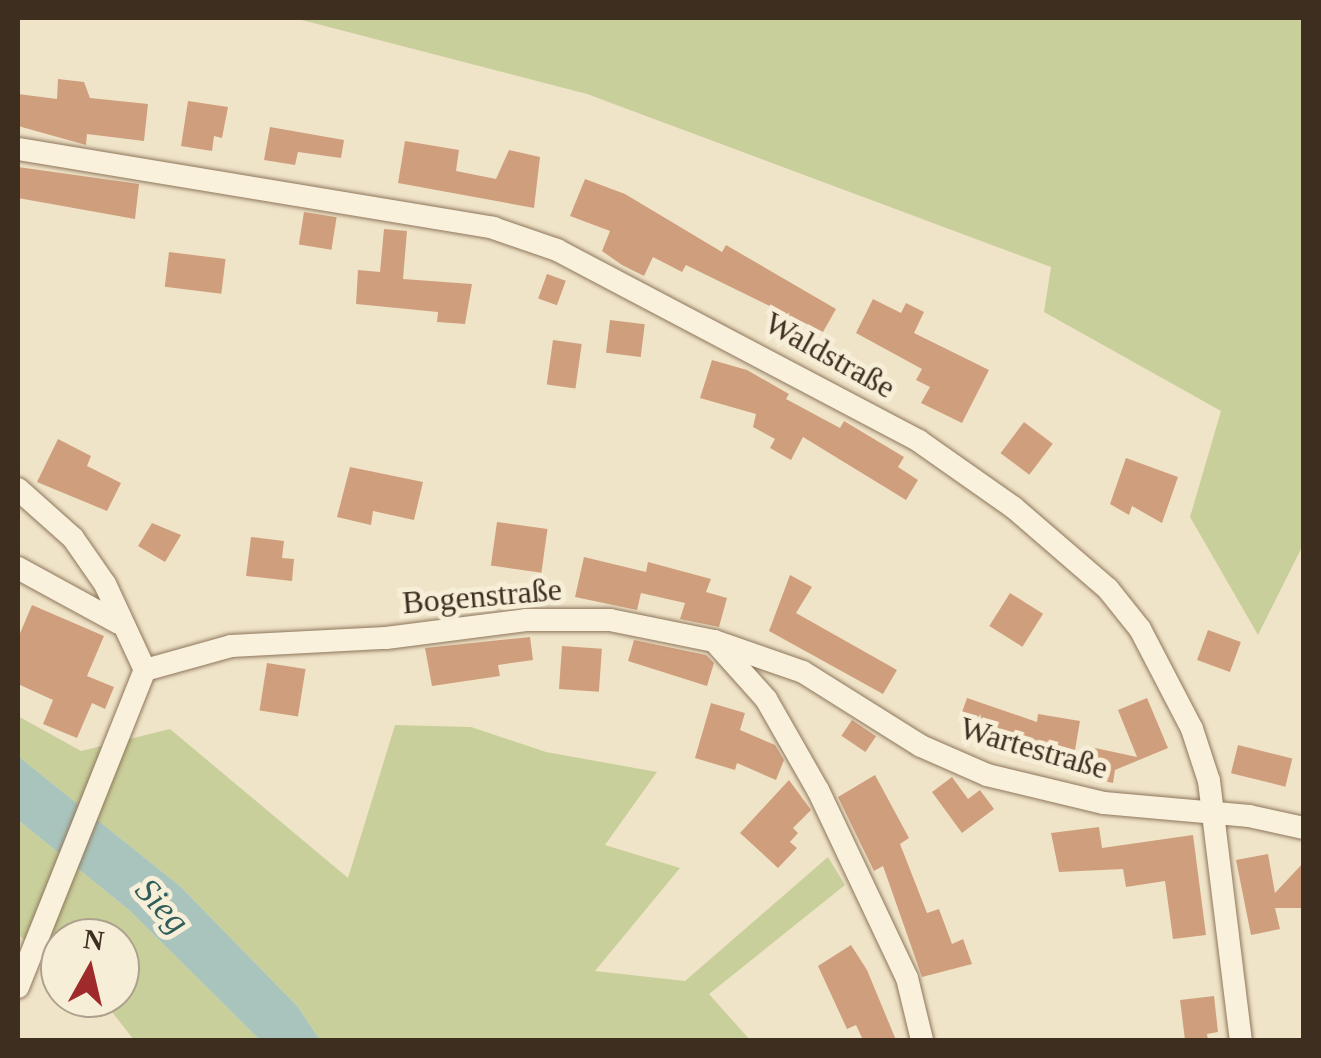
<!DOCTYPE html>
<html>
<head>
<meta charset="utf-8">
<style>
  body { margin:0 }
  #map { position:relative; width:1321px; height:1058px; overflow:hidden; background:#f0e4c8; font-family:Georgia,serif }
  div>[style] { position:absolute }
  .green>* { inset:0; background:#c9cf9b }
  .water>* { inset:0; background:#a9c4bc }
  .building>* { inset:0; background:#cf9f7d; transform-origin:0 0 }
  .roads { filter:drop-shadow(0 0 2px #8d765c) drop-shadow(0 0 2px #8d765c) }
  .street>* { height:22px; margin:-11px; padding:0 11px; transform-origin:11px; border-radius:11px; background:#faf1dc }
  span { translate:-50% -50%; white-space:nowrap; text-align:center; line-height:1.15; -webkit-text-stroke:10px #f7eed8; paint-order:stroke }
  .street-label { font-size:32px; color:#3d2e20 }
  .water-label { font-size:35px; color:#2f5d5a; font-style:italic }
  .frame { position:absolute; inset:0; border:20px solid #3d2e20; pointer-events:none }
  .north { position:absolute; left:40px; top:918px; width:100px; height:100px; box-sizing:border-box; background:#f7eed8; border:2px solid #ada18e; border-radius:50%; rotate:8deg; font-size:28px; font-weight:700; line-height:40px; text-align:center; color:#3d2e20 }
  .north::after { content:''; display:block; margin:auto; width:35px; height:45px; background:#9e2a2b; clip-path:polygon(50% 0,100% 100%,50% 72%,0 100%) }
</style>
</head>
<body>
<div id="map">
  <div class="green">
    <i style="clip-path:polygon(294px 18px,1303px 18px,1303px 545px,1258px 635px,1190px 517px,1221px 411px,1044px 312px,1051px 267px,587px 94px)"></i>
    <i style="clip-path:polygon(18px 716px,81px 751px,170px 729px,348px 878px,395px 725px,471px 727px,546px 752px,657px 772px,605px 845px,680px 868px,595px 971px,685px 981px,828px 857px,845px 885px,709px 994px,750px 1040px,320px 1040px,298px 1007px,181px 887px,18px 756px)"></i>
    <i style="clip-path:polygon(18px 820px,129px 910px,260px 1040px,134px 1040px,101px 998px,120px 998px,120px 938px,60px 938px,60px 963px,18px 935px)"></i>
  </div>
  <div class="water">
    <i style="clip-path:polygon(18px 756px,181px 887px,298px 1007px,320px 1040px,260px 1040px,129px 910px,18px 820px)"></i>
  </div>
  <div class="building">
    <i style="clip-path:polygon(58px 79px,84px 82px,90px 98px,148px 104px,144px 141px,87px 134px,86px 145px,18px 126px,18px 94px,57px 99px)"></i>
    <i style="clip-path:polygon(188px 101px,228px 107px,222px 138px,214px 136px,212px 151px,181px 146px)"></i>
    <i style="clip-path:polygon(270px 127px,344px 140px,341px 158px,298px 152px,295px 165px,264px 160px)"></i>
    <i style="clip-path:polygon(405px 141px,459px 150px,456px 171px,496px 179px,509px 150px,540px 157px,534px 208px,398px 183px)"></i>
    <i style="clip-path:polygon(18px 167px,139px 184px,135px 219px,18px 198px)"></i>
    <i style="clip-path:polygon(585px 179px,625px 194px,722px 252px,726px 245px,836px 309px,823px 332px,686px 265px,682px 272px,653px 257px,644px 276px,622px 265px,602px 251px,610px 231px,570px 216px)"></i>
    <i style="left:304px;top:212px;width:33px;height:33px;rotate:9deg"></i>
    <i style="clip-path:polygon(384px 229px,407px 231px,403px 279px,472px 284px,465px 324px,437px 322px,438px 312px,356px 304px,358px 270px,380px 272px)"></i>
    <i style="left:169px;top:252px;width:57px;height:35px;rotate:7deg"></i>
    <i style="left:547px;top:274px;width:20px;height:26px;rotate:20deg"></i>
    <i style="clip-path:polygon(873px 299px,901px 313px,906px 303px,924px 312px,914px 333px,989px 370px,962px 423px,921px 403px,930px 387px,916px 380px,922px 369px,856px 333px)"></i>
    <i style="left:610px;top:320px;width:35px;height:33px;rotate:7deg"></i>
    <i style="left:553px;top:340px;width:29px;height:45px;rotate:8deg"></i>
    <i style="clip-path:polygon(712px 360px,747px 370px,789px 394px,786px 399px,840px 428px,844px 421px,904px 457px,898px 467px,918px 480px,906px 500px,803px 437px,791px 460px,770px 448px,775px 439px,753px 427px,756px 414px,700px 398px)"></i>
    <i style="left:1024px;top:422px;width:36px;height:39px;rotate:37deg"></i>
    <i style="clip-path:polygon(58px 439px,91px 456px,87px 466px,121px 483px,107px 511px,37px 482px)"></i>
    <i style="clip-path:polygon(1126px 458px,1178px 477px,1162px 523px,1132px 506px,1129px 515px,1110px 504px)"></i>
    <i style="clip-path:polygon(350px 467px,423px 482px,414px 520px,373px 511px,371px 525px,337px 517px)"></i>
    <i style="left:497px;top:522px;width:51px;height:44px;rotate:8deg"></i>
    <i style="clip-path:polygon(152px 523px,181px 535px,165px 562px,138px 546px)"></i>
    <i style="clip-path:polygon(251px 537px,284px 541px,282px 558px,294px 559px,292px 581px,246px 576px)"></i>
    <i style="clip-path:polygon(584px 557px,646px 572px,648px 562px,711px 579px,706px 592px,727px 598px,719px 627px,680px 619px,685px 603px,641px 593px,637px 610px,575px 597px)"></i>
    <i style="clip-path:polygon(790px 575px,812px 587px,796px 613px,897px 670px,883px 694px,769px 631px)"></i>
    <i style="left:1010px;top:593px;width:39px;height:39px;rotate:32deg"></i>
    <i style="clip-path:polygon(32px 605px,104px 636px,87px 676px,114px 687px,105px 709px,92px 703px,77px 738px,43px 724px,53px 700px,18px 684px,18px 638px)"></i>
    <i style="left:1208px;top:630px;width:35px;height:32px;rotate:20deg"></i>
    <i style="clip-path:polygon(530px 637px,533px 660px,498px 665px,500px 676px,432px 686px,425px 648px)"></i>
    <i style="clip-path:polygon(634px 640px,706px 655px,714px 663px,707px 686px,628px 661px)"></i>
    <i style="left:562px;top:646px;width:40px;height:43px;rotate:4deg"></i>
    <i style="left:267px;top:663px;width:39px;height:48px;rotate:9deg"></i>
    <i style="clip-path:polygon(967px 698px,1037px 722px,1038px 714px,1080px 721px,1074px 756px,1003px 748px,968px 734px,972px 723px,960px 718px)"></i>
    <i style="clip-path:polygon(1147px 698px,1168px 748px,1115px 770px,1113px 783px,1080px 776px,1086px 746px,1137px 757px,1118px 710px)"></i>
    <i style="clip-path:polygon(711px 703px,745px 713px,740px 730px,775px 745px,784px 760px,776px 780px,737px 763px,735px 770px,695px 758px)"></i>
    <i style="left:852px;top:720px;width:29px;height:19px;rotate:34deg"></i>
    <i style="left:1238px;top:745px;width:56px;height:29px;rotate:14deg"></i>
    <i style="clip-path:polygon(875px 775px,909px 838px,900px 844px,927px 913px,939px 909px,952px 944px,963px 939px,972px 964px,922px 977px,883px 866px,874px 871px,838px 797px)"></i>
    <i style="clip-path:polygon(952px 777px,968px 799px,980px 790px,994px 809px,962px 833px,932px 792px)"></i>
    <i style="clip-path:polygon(789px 780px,811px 810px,793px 828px,798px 833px,790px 842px,797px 848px,778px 868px,740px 833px)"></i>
    <i style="clip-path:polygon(1099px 827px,1102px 848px,1193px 835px,1206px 935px,1173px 939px,1165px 881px,1126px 887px,1123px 869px,1059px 872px,1051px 833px)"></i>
    <i style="clip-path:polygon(1268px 854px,1275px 893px,1304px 862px,1304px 908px,1275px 908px,1280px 929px,1251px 935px,1236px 860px)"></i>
    <i style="clip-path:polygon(851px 945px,867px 970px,896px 1040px,863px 1040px,856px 1025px,847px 1029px,818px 966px)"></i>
    <i style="clip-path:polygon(1214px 996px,1218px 1032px,1207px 1034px,1208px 1040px,1185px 1040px,1180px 1000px)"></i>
  </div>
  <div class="roads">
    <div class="street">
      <i style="left:18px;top:149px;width:482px;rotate:9.4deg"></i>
      <i style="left:493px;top:228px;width:68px;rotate:19deg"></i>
      <i style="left:557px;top:250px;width:409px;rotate:27.8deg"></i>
      <i style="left:919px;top:441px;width:115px;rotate:35.1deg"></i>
      <i style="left:1013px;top:507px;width:125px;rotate:40.8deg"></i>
      <i style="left:1108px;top:589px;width:51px;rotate:51.3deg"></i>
      <i style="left:1140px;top:629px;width:113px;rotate:62.5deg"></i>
      <i style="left:1192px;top:729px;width:55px;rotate:71.9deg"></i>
      <i style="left:1209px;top:781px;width:261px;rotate:83deg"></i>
      <i style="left:18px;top:489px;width:74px;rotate:41.7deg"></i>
      <i style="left:73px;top:538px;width:56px;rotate:55.2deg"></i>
      <i style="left:105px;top:584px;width:95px;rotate:65.1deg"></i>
      <i style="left:18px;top:568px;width:115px;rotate:28.6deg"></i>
      <i style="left:714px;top:641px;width:94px;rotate:19.2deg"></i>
      <i style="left:803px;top:672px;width:139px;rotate:32.1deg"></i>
      <i style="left:921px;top:746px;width:72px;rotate:23.7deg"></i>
      <i style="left:987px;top:775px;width:120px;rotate:13.5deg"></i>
      <i style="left:1104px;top:803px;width:146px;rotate:5.1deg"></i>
      <i style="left:1249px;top:816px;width:56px;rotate:12.3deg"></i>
      <i style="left:145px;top:670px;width:89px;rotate:-15.6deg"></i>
      <i style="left:231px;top:646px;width:155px;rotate:-3deg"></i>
      <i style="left:386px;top:638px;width:141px;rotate:-7.3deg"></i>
      <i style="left:526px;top:620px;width:84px"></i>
      <i style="left:610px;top:620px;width:106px;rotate:11.4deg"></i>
      <i style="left:714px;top:641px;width:78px;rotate:48.1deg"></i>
      <i style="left:766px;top:699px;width:105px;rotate:60.3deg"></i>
      <i style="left:818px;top:790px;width:208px;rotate:64.7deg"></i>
      <i style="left:907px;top:978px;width:64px;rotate:76.4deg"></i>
      <i style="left:18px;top:987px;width:341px;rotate:-68.2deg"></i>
    </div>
  </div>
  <div class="street-label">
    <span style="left:830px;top:355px;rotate:29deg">Waldstraße</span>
    <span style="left:482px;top:596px;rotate:-5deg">Bogenstraße</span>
    <span style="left:1034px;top:748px;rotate:16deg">Wartestraße</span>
  </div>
  <div class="water-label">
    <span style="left:162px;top:906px;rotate:47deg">Sieg</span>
  </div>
  <div class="frame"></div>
  <div class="north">N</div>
</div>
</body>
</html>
